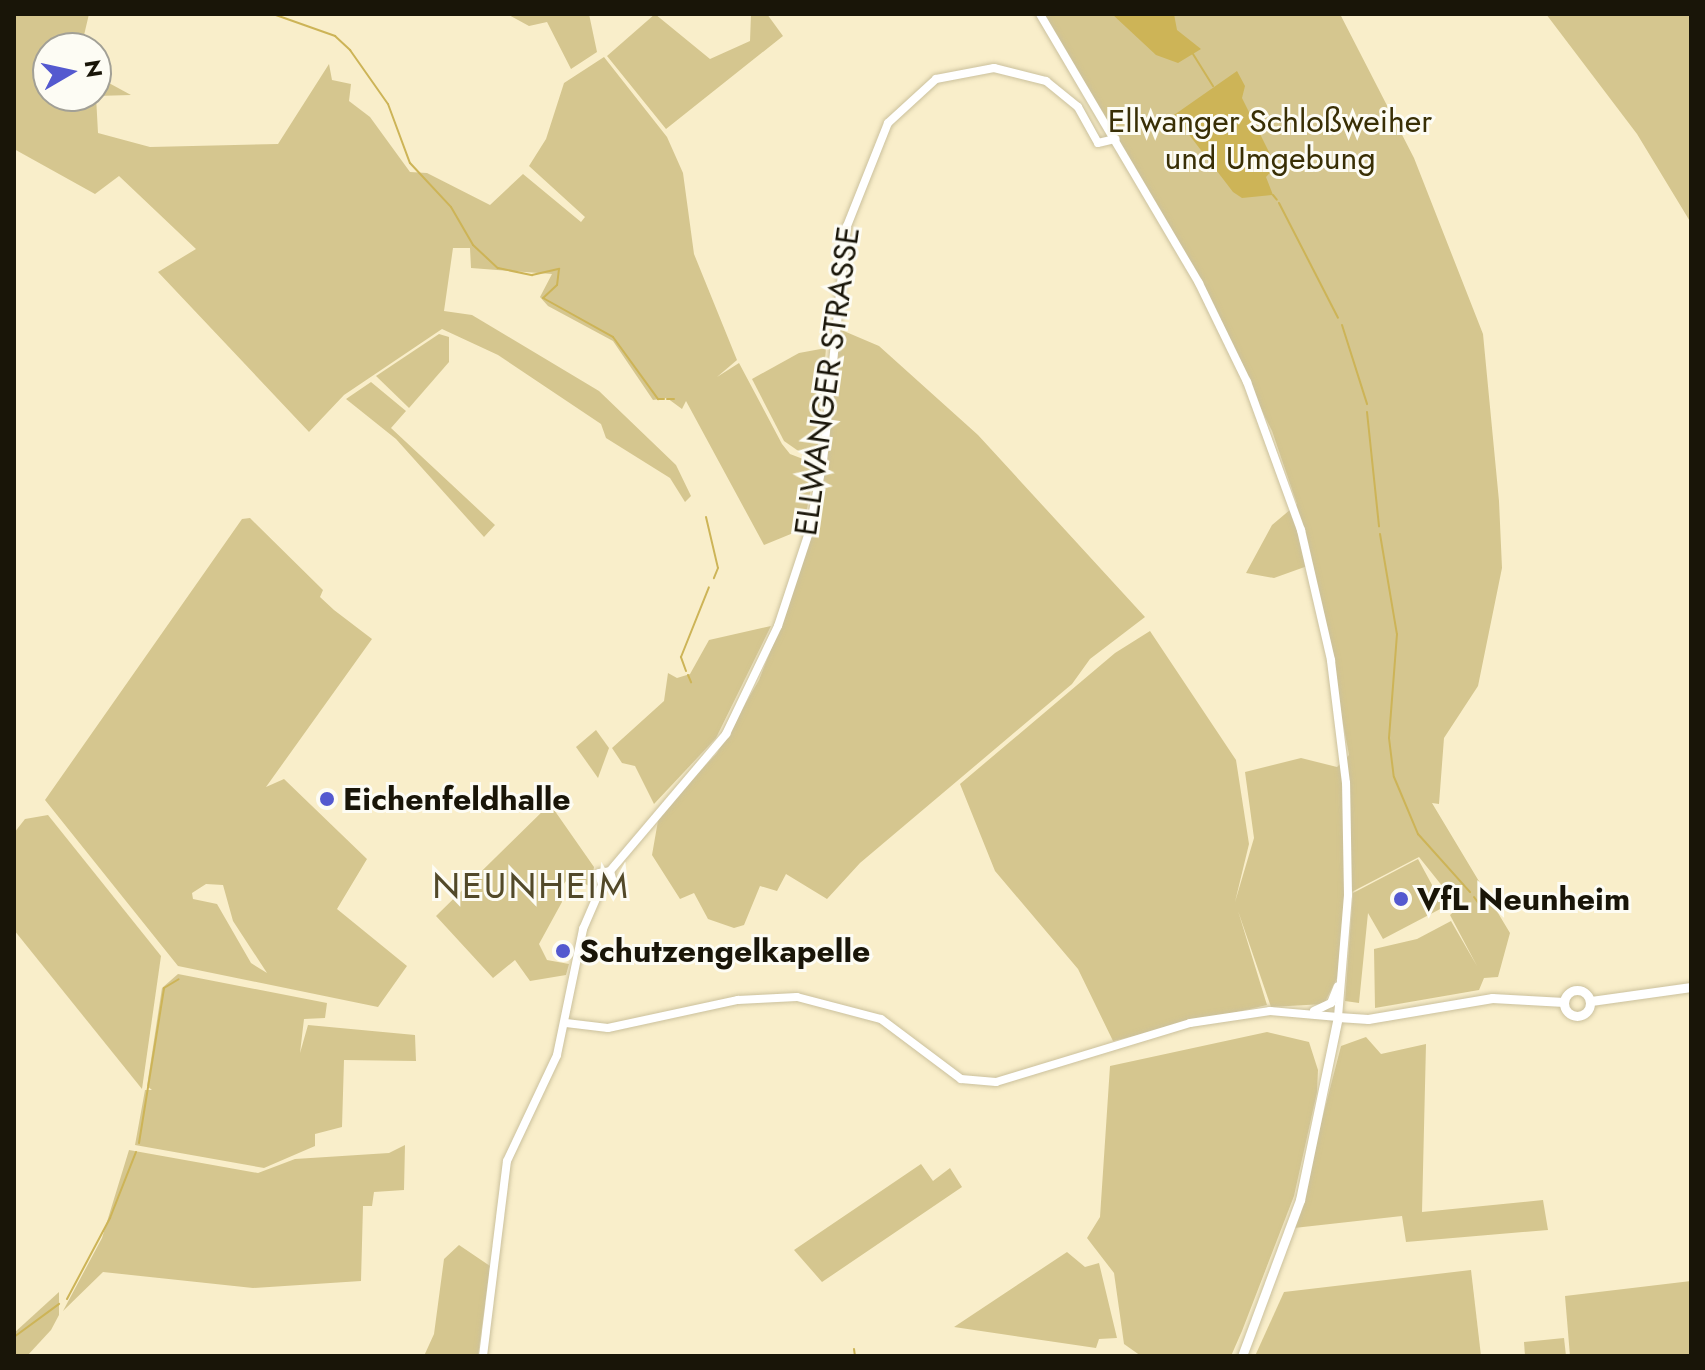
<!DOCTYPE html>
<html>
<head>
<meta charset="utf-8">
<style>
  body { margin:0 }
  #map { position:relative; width:1705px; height:1370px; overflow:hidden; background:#f9eeca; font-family:Jost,sans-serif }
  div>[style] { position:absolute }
  .green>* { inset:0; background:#d5c68f }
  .water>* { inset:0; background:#cdb457 }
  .stream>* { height:2px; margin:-1px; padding:0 1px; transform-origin:1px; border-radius:1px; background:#cdb457 }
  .roads { filter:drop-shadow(0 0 2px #cbc19d) drop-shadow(0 0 2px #cbc19d) }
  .tertiary>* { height:8px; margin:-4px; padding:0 4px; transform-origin:4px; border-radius:4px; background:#fff }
  .secondary>* { height:9px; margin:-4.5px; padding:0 4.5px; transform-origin:4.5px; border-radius:4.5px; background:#fff }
  .secondary>.ring { margin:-4.5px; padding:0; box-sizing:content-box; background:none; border:9px solid #fff; border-radius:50% }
  .dots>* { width:22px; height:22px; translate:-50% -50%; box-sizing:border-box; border:4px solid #fdfcf4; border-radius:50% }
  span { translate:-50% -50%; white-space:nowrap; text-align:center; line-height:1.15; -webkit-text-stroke:6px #fdfcf4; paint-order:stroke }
  .park-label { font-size:32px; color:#392f05 }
  .street-label { font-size:32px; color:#191508 }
  .poi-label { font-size:32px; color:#191508; font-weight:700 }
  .left { translate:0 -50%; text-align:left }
  .quarter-label { font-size:36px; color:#524929; letter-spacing:2px }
  .frame { position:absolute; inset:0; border:16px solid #191508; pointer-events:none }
  .north { position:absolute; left:32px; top:32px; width:80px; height:80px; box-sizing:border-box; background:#fdfcf4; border:2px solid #a2a096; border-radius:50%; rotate:81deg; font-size:22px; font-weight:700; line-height:32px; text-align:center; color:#191508 }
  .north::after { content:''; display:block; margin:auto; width:28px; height:36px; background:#5459cf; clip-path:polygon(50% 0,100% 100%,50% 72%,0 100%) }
</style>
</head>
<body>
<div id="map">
  <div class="green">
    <i style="clip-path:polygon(14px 14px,89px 14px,81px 48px,48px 48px,48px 96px,96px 96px,96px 76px,131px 95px,96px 96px,98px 133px,150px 147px,278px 144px,329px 64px,332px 80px,351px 84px,349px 101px,370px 117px,410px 172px,427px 173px,490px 205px,523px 174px,581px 222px,585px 217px,529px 166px,546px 139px,564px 83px,604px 57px,667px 137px,683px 173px,694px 254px,737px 360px,717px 377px,739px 363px,782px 444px,790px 454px,816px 464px,803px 529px,764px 545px,686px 401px,682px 409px,667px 398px,653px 400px,613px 341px,548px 306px,540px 297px,552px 274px,471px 268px,470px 248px,453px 248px,444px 311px,472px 315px,599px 391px,676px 465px,691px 496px,685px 502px,670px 478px,606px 438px,601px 424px,498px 355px,442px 329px,344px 395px,309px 432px,158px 272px,196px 249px,119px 176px,95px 194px,14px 149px)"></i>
    <i style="clip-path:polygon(507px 14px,589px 14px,597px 52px,571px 69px,547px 22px,529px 26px)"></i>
    <i style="clip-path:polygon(655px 14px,710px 59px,750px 41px,751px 14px,767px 14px,783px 36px,666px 129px,607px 56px)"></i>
    <i style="clip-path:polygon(1048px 14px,1340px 14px,1414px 158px,1483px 334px,1499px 501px,1502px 568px,1478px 686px,1444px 738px,1439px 804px,1432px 803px,1510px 933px,1498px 977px,1484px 978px,1479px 990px,1375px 1008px,1374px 949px,1417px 939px,1451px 921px,1477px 966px,1450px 915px,1459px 907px,1419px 857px,1344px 896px,1338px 976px,1324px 1004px,1271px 1007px,1238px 911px,1267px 1005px,1113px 1041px,1078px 969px,995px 871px,960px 784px,1115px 653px,1150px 631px,1236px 760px,1249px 844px,1235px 902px,1254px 838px,1245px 772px,1301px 758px,1337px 767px,1349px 755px,1313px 564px,1274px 578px,1246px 573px,1272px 525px,1297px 504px,1272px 431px,1199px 283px,1042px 17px)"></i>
    <i style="clip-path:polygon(1546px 14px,1691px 14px,1691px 223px,1637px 134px)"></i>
    <i style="clip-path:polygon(839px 329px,879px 346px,978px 435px,1145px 617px,1090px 659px,1072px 684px,860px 863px,827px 899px,786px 874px,777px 891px,760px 886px,744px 925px,734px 928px,708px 919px,694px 893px,680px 899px,652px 855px,659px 815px,717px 753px,759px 680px,779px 629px,821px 499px)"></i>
    <i style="clip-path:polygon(439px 334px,449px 337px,449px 362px,409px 408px,376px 376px)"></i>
    <i style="clip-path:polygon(826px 348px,817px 456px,807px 457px,784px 441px,752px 379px,799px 353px)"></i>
    <i style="clip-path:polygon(371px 382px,406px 411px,391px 428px,495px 525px,484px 537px,396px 439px,346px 399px)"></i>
    <i style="clip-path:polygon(evenodd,250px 518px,323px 590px,320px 597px,334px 610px,372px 639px,266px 787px,284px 779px,367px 859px,337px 909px,407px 966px,378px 1007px,178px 966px,45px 800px,242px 519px,250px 518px,206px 884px,223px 885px,233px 921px,267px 973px,251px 963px,217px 904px,193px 899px,192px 893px,206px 884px)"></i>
    <i style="clip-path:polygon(771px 626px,716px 738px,654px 804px,635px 766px,622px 763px,612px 748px,664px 701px,668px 673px,677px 678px,690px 674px,709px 640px)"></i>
    <i style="clip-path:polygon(596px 730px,609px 748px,598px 778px,576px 747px)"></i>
    <i style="clip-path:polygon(550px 804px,594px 867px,591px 887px,570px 876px,559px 890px,562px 902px,539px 944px,547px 960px,569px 964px,566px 975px,530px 981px,515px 960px,493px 978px,436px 916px)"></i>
    <i style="clip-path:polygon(48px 815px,161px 956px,142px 1089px,14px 930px,14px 833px,25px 819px)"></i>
    <i style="clip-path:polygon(1418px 859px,1444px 907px,1383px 939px,1368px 913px,1359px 1003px,1345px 1001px,1353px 893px)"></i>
    <i style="clip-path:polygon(178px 974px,327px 1003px,325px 1018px,304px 1019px,300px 1053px,308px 1025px,415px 1035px,416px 1061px,344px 1060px,342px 1127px,315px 1134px,315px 1146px,264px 1168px,135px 1145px,145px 1090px,152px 1090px,147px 1086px,162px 988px)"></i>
    <i style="clip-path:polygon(1267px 1032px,1309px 1042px,1318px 1070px,1317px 1092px,1294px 1196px,1242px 1331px,1231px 1356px,1141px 1356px,1124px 1344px,1114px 1273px,1087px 1238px,1100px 1217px,1110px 1066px)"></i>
    <i style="clip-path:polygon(1366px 1037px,1381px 1054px,1426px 1044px,1422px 1212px,1543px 1200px,1548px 1230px,1406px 1242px,1402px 1216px,1294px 1228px,1341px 1046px)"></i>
    <i style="clip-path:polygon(405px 1145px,404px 1190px,374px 1192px,372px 1206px,363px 1206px,361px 1281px,253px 1288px,103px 1272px,63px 1311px,102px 1238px,129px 1150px,258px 1173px,295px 1159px,389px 1153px)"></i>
    <i style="clip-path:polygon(921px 1164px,933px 1181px,950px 1168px,962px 1187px,822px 1282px,794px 1250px)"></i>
    <i style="clip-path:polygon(459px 1245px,490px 1266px,478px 1356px,424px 1356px,434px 1334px,444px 1259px)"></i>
    <i style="clip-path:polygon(1067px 1252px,1085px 1267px,1099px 1263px,1117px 1338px,1099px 1339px,1096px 1348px,954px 1327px)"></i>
    <i style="clip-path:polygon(1471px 1270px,1481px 1356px,1255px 1356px,1284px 1292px)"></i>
    <i style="clip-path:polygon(1691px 1281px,1691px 1356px,1570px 1356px,1565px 1296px)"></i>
    <i style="clip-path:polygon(59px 1292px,59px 1315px,51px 1330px,27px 1356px,14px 1356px,14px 1333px)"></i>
    <i style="clip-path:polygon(1564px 1338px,1566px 1356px,1525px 1356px,1524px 1342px)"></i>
  </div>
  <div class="water">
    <i style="clip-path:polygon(1112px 14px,1174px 14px,1177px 30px,1201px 49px,1178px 63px,1156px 55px)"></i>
    <i style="clip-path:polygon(1237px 71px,1245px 86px,1242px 98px,1276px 166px,1266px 177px,1273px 195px,1242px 198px,1233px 192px,1174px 115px)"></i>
  </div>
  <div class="stream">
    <i style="left:273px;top:14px;width:66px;rotate:19.5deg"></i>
    <i style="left:335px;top:36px;width:21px;rotate:43deg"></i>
    <i style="left:350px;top:50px;width:66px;rotate:54.9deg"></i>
    <i style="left:388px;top:104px;width:63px;rotate:69.6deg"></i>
    <i style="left:410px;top:163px;width:60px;rotate:47deg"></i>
    <i style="left:451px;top:207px;width:44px;rotate:59.9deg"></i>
    <i style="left:473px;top:245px;width:34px;rotate:43deg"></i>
    <i style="left:498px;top:268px;width:35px;rotate:12deg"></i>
    <i style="left:532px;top:275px;width:28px;rotate:-13deg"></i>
    <i style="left:559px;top:269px;width:16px;rotate:97deg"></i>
    <i style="left:557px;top:285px;width:19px;rotate:137deg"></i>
    <i style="left:543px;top:298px;width:80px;rotate:29.1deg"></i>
    <i style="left:613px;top:337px;width:77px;rotate:54deg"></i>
    <i style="left:658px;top:399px;width:6px"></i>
    <i style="left:1193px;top:54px;width:38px;rotate:58deg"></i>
    <i style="left:1273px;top:195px;width:6px;rotate:51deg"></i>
    <i style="left:1279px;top:203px;width:129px;rotate:62.8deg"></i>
    <i style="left:1342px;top:325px;width:83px;rotate:72.4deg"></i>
    <i style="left:667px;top:399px;width:7px"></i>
    <i style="left:1367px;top:412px;width:115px;rotate:84deg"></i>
    <i style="left:706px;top:517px;width:52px;rotate:76.8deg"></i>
    <i style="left:718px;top:568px;width:11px;rotate:112deg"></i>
    <i style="left:1380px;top:534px;width:101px;rotate:80.4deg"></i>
    <i style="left:1397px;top:634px;width:104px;rotate:94.4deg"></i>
    <i style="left:1389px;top:738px;width:39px;rotate:83deg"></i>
    <i style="left:1394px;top:777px;width:62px;rotate:67.2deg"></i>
    <i style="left:1418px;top:834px;width:78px;rotate:48.1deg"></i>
    <i style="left:686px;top:671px;width:15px;rotate:-110deg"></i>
    <i style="left:681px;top:657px;width:75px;rotate:-68.2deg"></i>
    <i style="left:688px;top:675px;width:8px;rotate:67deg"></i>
    <i style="left:1474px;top:897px;width:9px;rotate:54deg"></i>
    <i style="left:139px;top:1143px;width:157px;rotate:-80.8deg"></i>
    <i style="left:164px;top:988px;width:17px;rotate:-31deg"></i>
    <i style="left:67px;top:1299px;width:92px;rotate:-62deg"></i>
    <i style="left:110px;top:1218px;width:71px;rotate:-68.5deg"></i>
    <i style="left:14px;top:1337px;width:56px;rotate:-36.3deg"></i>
    <i style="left:854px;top:1349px;width:7px;rotate:82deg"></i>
  </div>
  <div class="roads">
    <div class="tertiary">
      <i style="left:610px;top:871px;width:180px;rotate:-49.7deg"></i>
      <i style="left:726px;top:734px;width:120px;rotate:-64.3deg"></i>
      <i style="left:778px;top:626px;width:99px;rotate:-71.7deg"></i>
      <i style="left:809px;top:532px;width:72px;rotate:-78.8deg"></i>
      <i style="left:823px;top:461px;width:236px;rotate:-84.2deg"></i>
      <i style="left:847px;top:226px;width:111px;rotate:-68.3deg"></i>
      <i style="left:888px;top:123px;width:65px;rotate:-42.5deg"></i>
      <i style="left:936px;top:79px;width:59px;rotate:-10.7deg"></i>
      <i style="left:994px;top:68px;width:54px;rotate:14deg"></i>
      <i style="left:1046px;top:81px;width:41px;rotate:39.1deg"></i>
      <i style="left:1078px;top:107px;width:41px;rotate:60.9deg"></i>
      <i style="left:1098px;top:143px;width:18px;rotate:-13deg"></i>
      <i style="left:1314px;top:1011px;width:19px;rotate:-25deg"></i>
      <i style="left:1331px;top:1003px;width:18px;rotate:-68deg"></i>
      <i style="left:566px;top:1023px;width:42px;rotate:6.8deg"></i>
      <i style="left:608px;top:1028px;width:133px;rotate:-12.2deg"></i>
      <i style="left:738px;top:1000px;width:59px;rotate:-2.9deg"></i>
      <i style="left:797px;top:997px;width:87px;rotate:14.7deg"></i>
      <i style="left:881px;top:1019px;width:100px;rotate:36.9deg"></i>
      <i style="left:961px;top:1079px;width:35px;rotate:5deg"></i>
      <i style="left:996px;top:1082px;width:203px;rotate:-16.9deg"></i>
      <i style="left:1190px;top:1023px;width:81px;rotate:-8.5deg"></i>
      <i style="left:1270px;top:1011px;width:68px;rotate:5deg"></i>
      <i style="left:1338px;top:1017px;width:122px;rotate:-85.3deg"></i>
      <i style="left:1348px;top:895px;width:112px;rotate:-91deg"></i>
      <i style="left:1346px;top:783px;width:124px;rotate:-97deg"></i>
      <i style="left:1331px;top:660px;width:133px;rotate:-103deg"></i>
      <i style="left:1301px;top:530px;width:158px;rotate:-110deg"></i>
      <i style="left:1247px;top:382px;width:110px;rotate:-115.9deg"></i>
      <i style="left:1199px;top:283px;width:312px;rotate:-120.6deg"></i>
      <i style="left:483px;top:1356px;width:196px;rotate:-83deg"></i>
      <i style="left:507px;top:1161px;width:117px;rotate:-64.7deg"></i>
      <i style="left:557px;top:1055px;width:129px;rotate:-78.3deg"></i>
      <i style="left:583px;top:929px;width:48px;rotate:-66.6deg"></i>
      <i style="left:602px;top:885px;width:12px;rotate:-104deg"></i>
      <i style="left:599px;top:873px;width:11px;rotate:-10deg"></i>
      <i style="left:610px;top:871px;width:11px;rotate:75deg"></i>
      <i style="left:613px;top:882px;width:11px;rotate:165deg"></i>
    </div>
    <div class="secondary">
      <i class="ring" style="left:1564px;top:990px;width:17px;height:17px"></i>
      <i style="left:1591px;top:1001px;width:101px;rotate:-8deg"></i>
      <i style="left:1242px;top:1356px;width:166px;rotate:-69.6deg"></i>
      <i style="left:1300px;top:1200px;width:187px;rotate:-78.3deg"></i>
      <i style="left:1338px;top:1017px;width:30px;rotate:4deg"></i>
      <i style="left:1368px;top:1019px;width:126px;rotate:-9.6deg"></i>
      <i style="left:1492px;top:998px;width:72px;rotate:3.2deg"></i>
    </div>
  </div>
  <div class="dots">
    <i style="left:327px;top:799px;background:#5459cf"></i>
    <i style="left:1401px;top:899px;background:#5459cf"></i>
    <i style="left:563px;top:951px;background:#5459cf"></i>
  </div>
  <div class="park-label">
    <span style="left:1270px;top:140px">Ellwanger Schloßweiher<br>und Umgebung</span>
  </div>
  <div class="street-label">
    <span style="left:827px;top:381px;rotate:-82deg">ELLWANGER STRASSE</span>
  </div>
  <div class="poi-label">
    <span class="left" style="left:343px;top:799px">Eichenfeldhalle</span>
    <span class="left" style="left:1417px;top:899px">VfL Neunheim</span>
    <span class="left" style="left:579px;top:951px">Schutzengelkapelle</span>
  </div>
  <div class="quarter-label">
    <span style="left:531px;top:886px">NEUNHEIM</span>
  </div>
  <div class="frame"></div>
  <div class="north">N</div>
</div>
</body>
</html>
